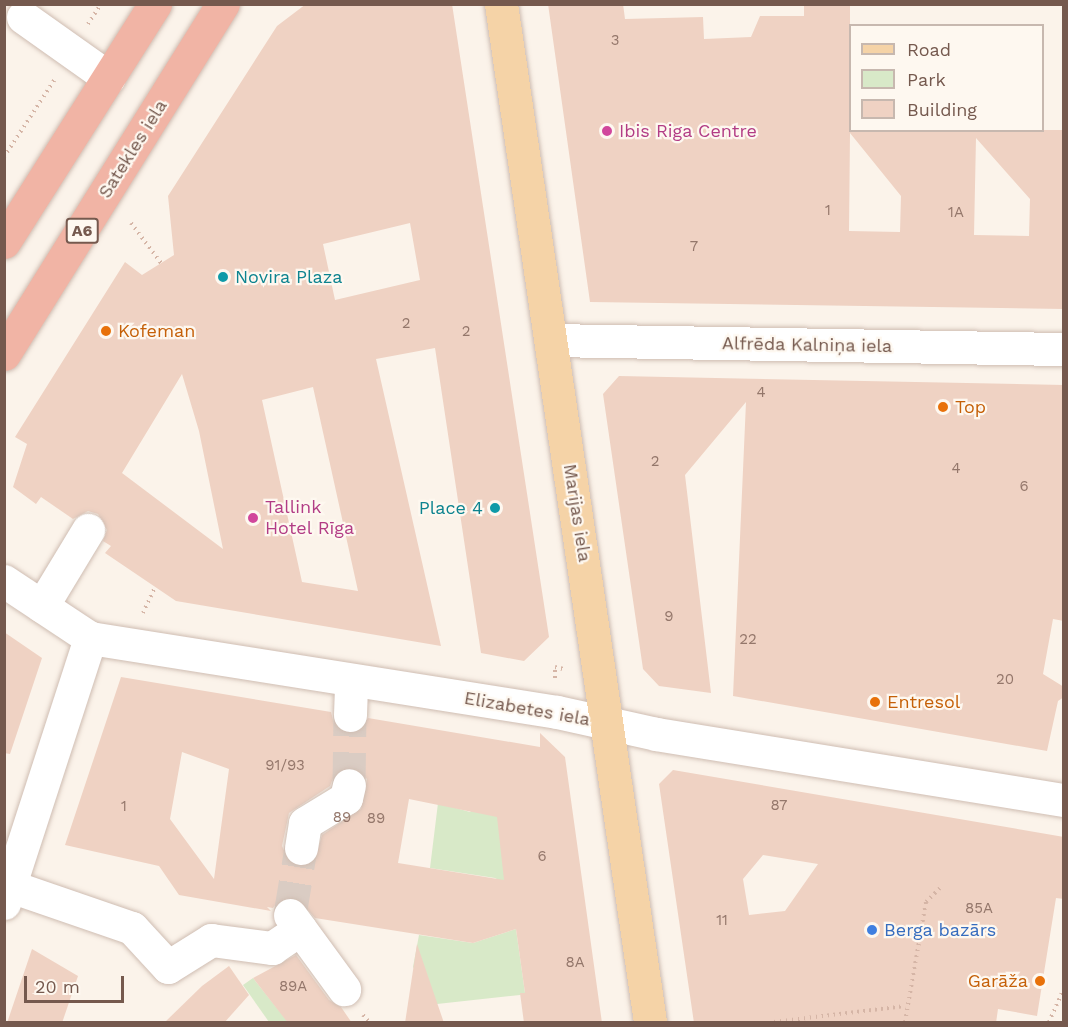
<!DOCTYPE html>
<html>
<head>
<meta charset="utf-8">
<style>
  body { margin:0 }
  #map { position:relative; width:1068px; height:1027px; overflow:hidden; background:#fbf3ea; font-family:"Work Sans",sans-serif }
  div>[style] { position:absolute }
  .green>* { inset:0; background:#d8e9c8 }
  .building>* { inset:0; background:#efd2c3 }
  .minor-tunnel>* { height:33px; margin-top:-16.5px; transform-origin:0; background:repeating-linear-gradient(90deg,#daccc3 0 33px,transparent 0 49px) }
  .path>* { height:4px; margin-top:-2px; transform-origin:0; background:repeating-linear-gradient(90deg,#d5b5a6 0 1.5px,transparent 0 6px) }
  .roads { filter:drop-shadow(0 0 2px #cfbdb2) drop-shadow(0 0 2px #cfbdb2) }
  .minor>* { height:33px; margin:-16.5px; padding:0 16.5px; transform-origin:16.5px; border-radius:16.5px; background:#fff }
  .major>* { height:33px; margin:-16.5px; padding:0 16.5px; transform-origin:16.5px; border-radius:16.5px; background:#f5d3a7 }
  .highway>* { height:33px; margin:-16.5px; padding:0 16.5px; transform-origin:16.5px; border-radius:16.5px; background:#f1b4a5 }
  .dots>* { width:16px; height:16px; translate:-50% -50%; box-sizing:border-box; border:3px solid #fef8f0; border-radius:50% }
  span { translate:-50% -50%; white-space:nowrap; text-align:center; line-height:1.15; -webkit-text-stroke:4.5px #fef8f0; paint-order:stroke }
  .number-label { font-size:15px; color:#94776b }
  .number-label span { -webkit-text-stroke-width:0 }
  .shield-label span { padding:2px 4px; background:#fef8f0; border:2px solid; border-radius:4px; -webkit-text-stroke-width:0 }
  .shield-label { font-size:16px; color:#75594e; font-weight:700 }
  .hotel-label { font-size:18px; color:#b23c85 }
  .left { translate:0 -50%; text-align:left }
  .street-label { font-size:18px; color:#75594e }
  .culture-label { font-size:18px; color:#0d838f }
  .right { translate:-100% -50%; text-align:right }
  .food-label { font-size:18px; color:#c56008 }
  .shop-label { font-size:18px; color:#366cbe }
  .frame { position:absolute; inset:0; border:6px solid #75594e; pointer-events:none }
  .legend { position:absolute; left:849px; top:24px; width:195px; height:108px; box-sizing:border-box; background:#fef8f0; border:2px solid #c7b8af; margin:0; padding:8px 10px; list-style:none; font-size:18px; color:#75594e }
  .legend li { display:flex; align-items:center; gap:12px; height:30px }
  .legend b { width:30px; border:2px solid #c7b8af }
  .scale { position:absolute; left:24px; top:976px; width:100px; height:27px; box-sizing:border-box; border:3px solid #75594e; border-top:0; padding-left:8px; font-size:18px; line-height:21px; white-space:nowrap; color:#75594e; -webkit-text-stroke:4px #fef8f0; paint-order:stroke }
</style>
</head>
<body>
<div id="map">
  <div class="green">
    <i style="clip-path:polygon(438px 803px,470px 812px,474px 808px,500px 813px,511px 887px,495px 878px,430px 868px)"></i>
    <i style="clip-path:polygon(516px 929px,525px 993px,520px 995px,437px 1004px,413px 967px,419px 935px,473px 943px)"></i>
    <i style="clip-path:polygon(253px 978px,288px 1022px,269px 1022px,243px 985px)"></i>
  </div>
  <div class="building">
    <i style="clip-path:polygon(evenodd,306px 4px,452px 4px,549px 637px,524px 661px,481px 653px,435px 348px,376px 359px,441px 646px,176px 601px,105px 553px,111px 546px,103px 541px,107px 530px,98px 514px,88px 511px,73px 519px,41px 497px,36px 504px,13px 487px,27px 444px,15px 437px,125px 262px,142px 275px,174px 255px,168px 196px,277px 26px,306px 4px,410px 223px,420px 280px,335px 300px,323px 244px,410px 223px,306px 4px,182px 374px,199px 431px,223px 549px,122px 473px,182px 374px,306px 4px,313px 387px,317px 405px,358px 591px,302px 582px,262px 400px,313px 387px)"></i>
    <i style="clip-path:polygon(evenodd,548px 4px,623px 4px,625px 19px,703px 17px,704px 39px,751px 37px,760px 16px,804px 16px,804px 4px,850px 4px,850px 130px,1064px 130px,1064px 309px,590px 302px,548px 4px,850px 133px,901px 196px,900px 232px,849px 231px,850px 133px,548px 4px,976px 138px,1030px 199px,1029px 236px,974px 235px,976px 138px)"></i>
    <i style="clip-path:polygon(619px 376px,1064px 385px,1064px 621px,1053px 619px,1043px 674px,1064px 687px,1064px 697px,1058px 701px,1047px 751px,733px 696px,746px 402px,685px 475px,711px 693px,659px 686px,643px 669px,603px 394px)"></i>
    <i style="clip-path:polygon(4px 632px,42px 658px,10px 754px,4px 753px)"></i>
    <i style="clip-path:polygon(evenodd,121px 677px,331px 712px,334px 724px,349px 734px,359px 731px,368px 718px,540px 747px,540px 733px,565px 757px,602px 1023px,524px 1023px,520px 993px,525px 993px,516px 929px,473px 943px,315px 918px,297px 898px,279px 900px,273px 908px,267px 907px,271px 911px,179px 895px,159px 866px,65px 845px,121px 677px,182px 752px,229px 769px,214px 879px,170px 819px,182px 752px,121px 677px,343px 767px,354px 767px,367px 779px,361px 809px,322px 835px,315px 860px,299px 867px,290px 863px,282px 846px,289px 813px,330px 786px,335px 773px,343px 767px,121px 677px,409px 799px,497px 817px,504px 880px,398px 863px,409px 799px)"></i>
    <i style="clip-path:polygon(evenodd,673px 770px,1064px 837px,1064px 899px,1056px 898px,1037px 1016px,998px 1009px,996px 1023px,694px 1023px,659px 784px,673px 770px,763px 855px,818px 864px,785px 911px,749px 915px,743px 879px,763px 855px)"></i>
    <i style="clip-path:polygon(417px 944px,444px 1023px,405px 1023px)"></i>
    <i style="clip-path:polygon(32px 949px,78px 976px,62px 1023px,7px 1023px)"></i>
    <i style="clip-path:polygon(296px 955px,329px 1000px,341px 1007px,352px 1023px,288px 1023px,253px 978px)"></i>
    <i style="clip-path:polygon(229px 966px,249px 995px,224px 1023px,164px 1023px,202px 986px)"></i>
  </div>
  <div class="minor-tunnel">
    <i style="left:349px;top:785px;width:70px;rotate:-89.2deg"></i>
    <i style="left:290px;top:915px;width:68px;rotate:-80.7deg"></i>
  </div>
  <div class="path">
    <i style="left:88px;top:24px;width:24px;rotate:-57deg"></i>
    <i style="left:4px;top:157px;width:93px;rotate:-56.8deg"></i>
    <i style="left:131px;top:223px;width:50px;rotate:53.1deg"></i>
    <i style="left:143px;top:613px;width:29px;rotate:-65deg"></i>
    <i style="left:555px;top:678px;width:11px;rotate:-90deg"></i>
    <i style="left:555px;top:667px;width:9px;rotate:13deg"></i>
    <i style="left:363px;top:1015px;width:9px;rotate:49deg"></i>
    <i style="left:774px;top:1022px;width:132px;rotate:-7deg"></i>
    <i style="left:905px;top:1022px;width:122px;rotate:-80.1deg"></i>
    <i style="left:926px;top:902px;width:21px;rotate:-45deg"></i>
    <i style="left:1049px;top:1022px;width:36px;rotate:-66deg"></i>
  </div>
  <div class="roads">
    <div class="minor">
      <i style="left:23px;top:17px;width:105px;rotate:35.3deg"></i>
      <i style="left:551px;top:340px;width:513px;rotate:1.01deg"></i>
      <i style="left:4px;top:581px;width:103px;rotate:33.5deg"></i>
      <i style="left:90px;top:638px;width:473px;rotate:9deg"></i>
      <i style="left:557px;top:712px;width:101px;rotate:12.5deg"></i>
      <i style="left:656px;top:734px;width:413px;rotate:9.2deg"></i>
      <i style="left:42px;top:606px;width:89px;rotate:-58.8deg"></i>
      <i style="left:350px;top:715px;width:35px;rotate:-88deg"></i>
      <i style="left:301px;top:848px;width:25px;rotate:-81deg"></i>
      <i style="left:305px;top:823px;width:48px;rotate:-31.4deg"></i>
      <i style="left:346px;top:798px;width:13px;rotate:-77deg"></i>
      <i style="left:10px;top:886px;width:129px;rotate:19deg"></i>
      <i style="left:132px;top:928px;width:53px;rotate:47.3deg"></i>
      <i style="left:168px;top:967px;width:51px;rotate:-32.1deg"></i>
      <i style="left:211px;top:940px;width:62px;rotate:7.5deg"></i>
      <i style="left:272px;top:948px;width:34px;rotate:-34deg"></i>
      <i style="left:4px;top:903px;width:279px;rotate:-72deg"></i>
      <i style="left:290px;top:915px;width:92px;rotate:53.9deg"></i>
    </div>
    <div class="major">
      <i style="left:501px;top:4px;width:1029px;rotate:81.67deg"></i>
    </div>
    <div class="highway">
      <i style="left:4px;top:242px;width:282px;rotate:-57.6deg"></i>
      <i style="left:4px;top:354px;width:413px;rotate:-58deg"></i>
    </div>
  </div>
  <div class="dots">
    <i style="left:607px;top:131px;background:#d1479c"></i>
    <i style="left:223px;top:277px;background:#0f9aa8"></i>
    <i style="left:106px;top:331px;background:#e8710a"></i>
    <i style="left:943px;top:407px;background:#e8710a"></i>
    <i style="left:495px;top:508px;background:#0f9aa8"></i>
    <i style="left:253px;top:518px;background:#d1479c"></i>
    <i style="left:875px;top:702px;background:#e8710a"></i>
    <i style="left:872px;top:930px;background:#3f7fe0"></i>
    <i style="left:1040px;top:981px;background:#e8710a"></i>
  </div>
  <div class="number-label">
    <span style="left:615px;top:41px">3</span>
    <span style="left:828px;top:211px">1</span>
    <span style="left:956px;top:213px">1A</span>
    <span style="left:694px;top:247px">7</span>
    <span style="left:406px;top:324px">2</span>
    <span style="left:466px;top:332px">2</span>
    <span style="left:761px;top:393px">4</span>
    <span style="left:655px;top:462px">2</span>
    <span style="left:956px;top:469px">4</span>
    <span style="left:1024px;top:487px">6</span>
    <span style="left:669px;top:617px">9</span>
    <span style="left:748px;top:640px">22</span>
    <span style="left:1005px;top:680px">20</span>
    <span style="left:285px;top:766px">91/93</span>
    <span style="left:779px;top:806px">87</span>
    <span style="left:124px;top:807px">1</span>
    <span style="left:342px;top:818px">89</span>
    <span style="left:376px;top:819px">89</span>
    <span style="left:542px;top:857px">6</span>
    <span style="left:979px;top:909px">85A</span>
    <span style="left:722px;top:921px">11</span>
    <span style="left:575px;top:963px">8A</span>
    <span style="left:293px;top:987px">89A</span>
  </div>
  <div class="shield-label">
    <span style="left:82px;top:231px">A6</span>
  </div>
  <div class="hotel-label">
    <span class="left" style="left:619px;top:131px">Ibis Riga Centre</span>
    <span class="left" style="left:265px;top:518px">Tallink<br>Hotel Rīga</span>
  </div>
  <div class="street-label">
    <span style="left:133px;top:149px;rotate:-58deg">Satekles iela</span>
    <span style="left:807px;top:345px;rotate:1deg">Alfrēda Kalniņa iela</span>
    <span style="left:577px;top:513px;rotate:81deg">Marijas iela</span>
    <span style="left:527px;top:709px;rotate:10deg">Elizabetes iela</span>
  </div>
  <div class="culture-label">
    <span class="left" style="left:235px;top:277px">Novira Plaza</span>
    <span class="right" style="left:483px;top:508px">Place 4</span>
  </div>
  <div class="food-label">
    <span class="left" style="left:118px;top:331px">Kofeman</span>
    <span class="left" style="left:955px;top:407px">Top</span>
    <span class="left" style="left:887px;top:702px">Entresol</span>
    <span class="right" style="left:1028px;top:981px">Garāža</span>
  </div>
  <div class="shop-label">
    <span class="left" style="left:884px;top:930px">Berga bazārs</span>
  </div>
  <div class="frame"></div>
  <ul class="legend">
  <li><b style="height:8px;background:#f5d3a7"></b>Road</li>
  <li><b style="height:16px;background:#d8e9c8"></b>Park</li>
  <li><b style="height:16px;background:#efd2c3"></b>Building</li>
  </ul>
  <div class="scale">20 m</div>
</div>
</body>
</html>
